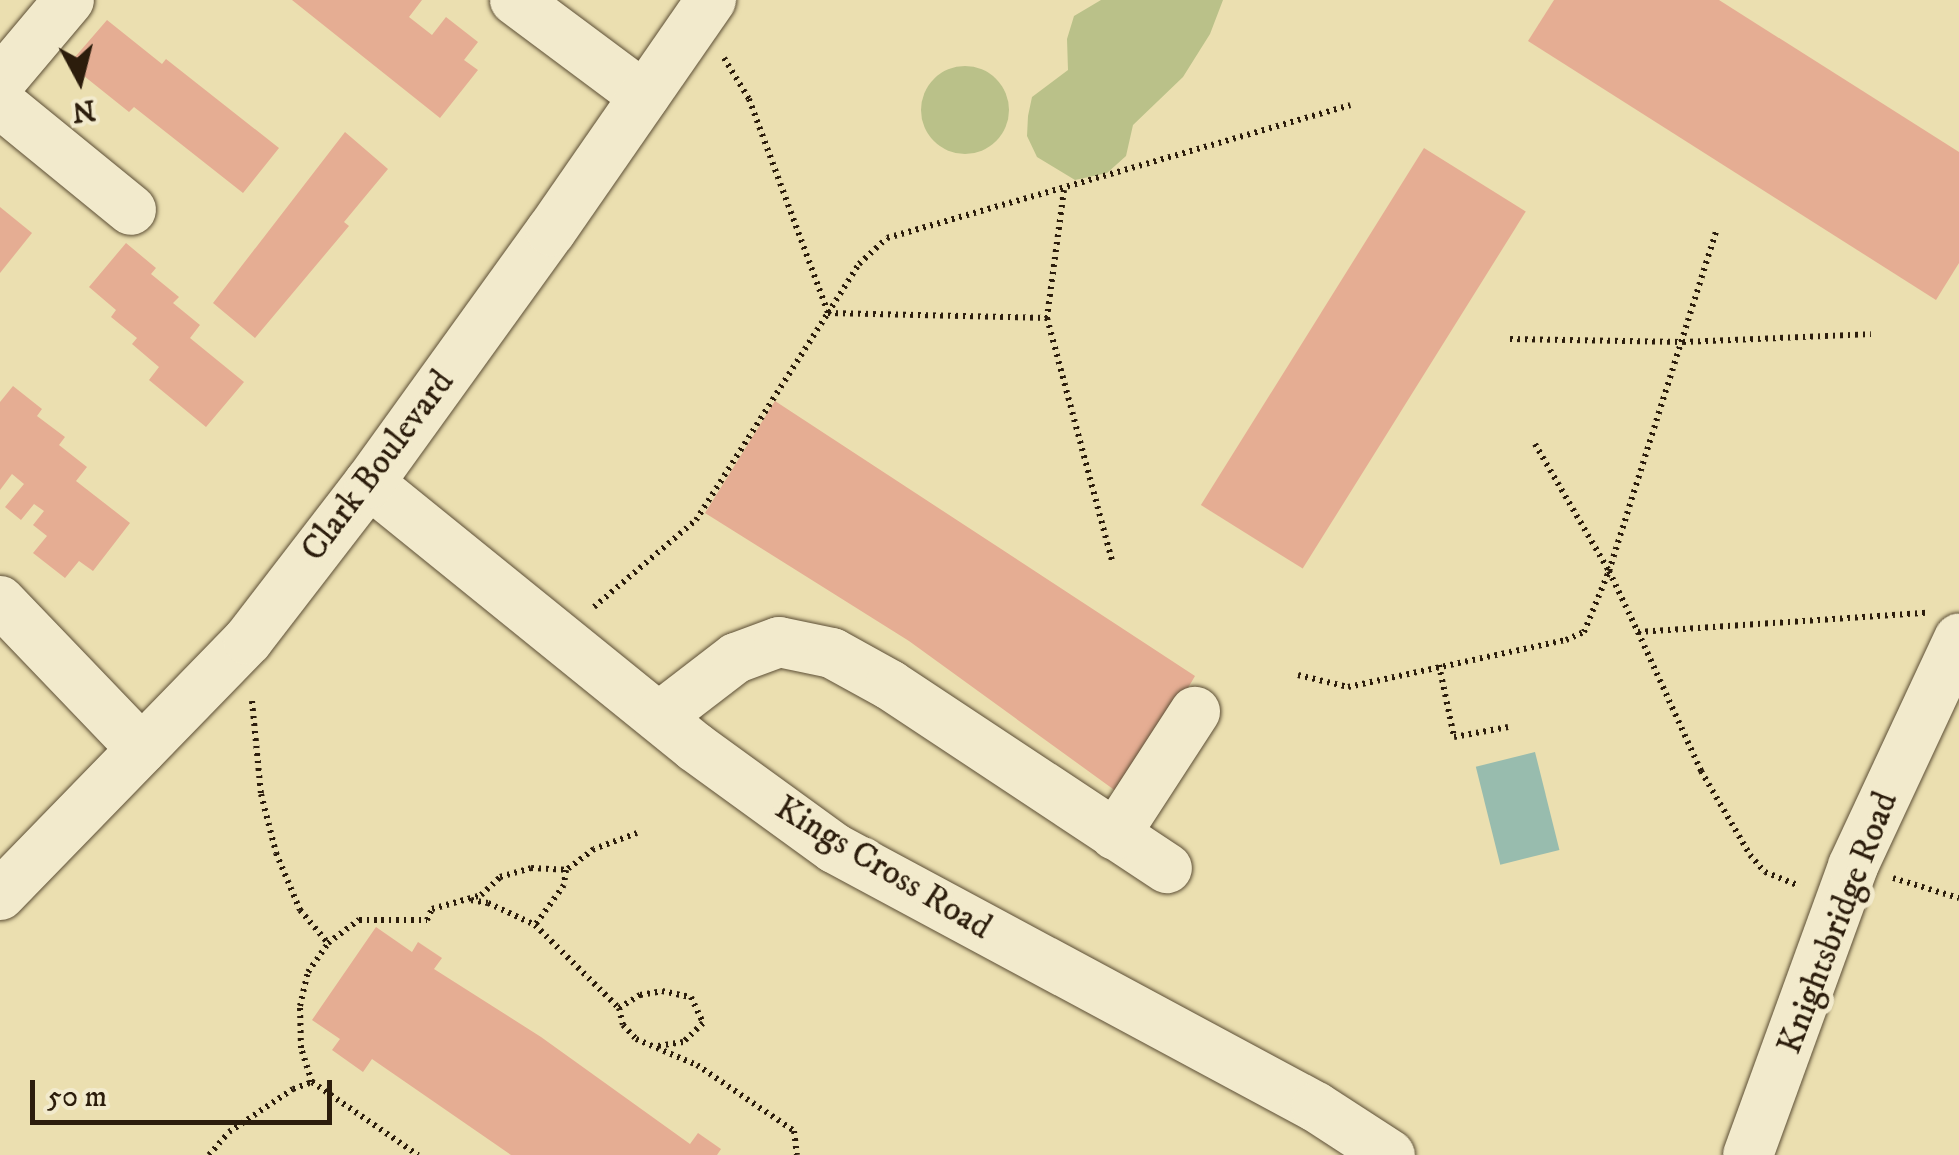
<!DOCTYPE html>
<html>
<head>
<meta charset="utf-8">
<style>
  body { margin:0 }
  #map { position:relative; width:1959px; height:1155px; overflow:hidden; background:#ebdfb0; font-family:"IM FELL DW Pica",serif }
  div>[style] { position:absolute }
  .green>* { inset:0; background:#bac189 }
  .round { border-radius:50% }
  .water>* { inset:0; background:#98bcae; transform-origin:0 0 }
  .building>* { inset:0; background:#e5ad93; transform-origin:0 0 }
  .path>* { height:6px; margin-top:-3px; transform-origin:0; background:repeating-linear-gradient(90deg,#2c1d0c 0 2.5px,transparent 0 7.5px) }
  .roads { filter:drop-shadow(0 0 2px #5c4e35) drop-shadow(0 0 2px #5c4e35) }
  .minor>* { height:50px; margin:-25px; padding:0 25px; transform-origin:25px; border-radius:25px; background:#f2eacc }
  span { translate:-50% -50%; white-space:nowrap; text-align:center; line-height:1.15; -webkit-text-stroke:10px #f2eacc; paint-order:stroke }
  .street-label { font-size:35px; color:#2c1d0c }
  .north { position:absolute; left:30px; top:30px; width:100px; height:100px; -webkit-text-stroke:8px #f2eacc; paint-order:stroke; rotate:173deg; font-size:28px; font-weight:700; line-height:40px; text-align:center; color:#2c1d0c }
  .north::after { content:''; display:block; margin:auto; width:35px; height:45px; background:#2c1d0c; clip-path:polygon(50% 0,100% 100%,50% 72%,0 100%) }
  .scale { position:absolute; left:30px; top:1080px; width:302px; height:45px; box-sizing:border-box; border:5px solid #2c1d0c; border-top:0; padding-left:12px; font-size:30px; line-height:35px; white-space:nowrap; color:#2c1d0c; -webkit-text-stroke:8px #f2eacc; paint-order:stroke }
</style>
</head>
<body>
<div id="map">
  <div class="green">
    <i style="clip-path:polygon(1101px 0,1223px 0,1210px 34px,1183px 77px,1133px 125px,1126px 156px,1107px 173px,1075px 180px,1037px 157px,1027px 136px,1028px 116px,1032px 97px,1068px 70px,1067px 39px,1074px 16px)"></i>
    <i class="round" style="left:921px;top:66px;width:88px;height:88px"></i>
  </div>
  <div class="water">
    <i style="left:1535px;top:752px;width:101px;height:61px;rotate:76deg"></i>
  </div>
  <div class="building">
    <i style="clip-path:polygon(292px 0,422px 0,409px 17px,432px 35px,446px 17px,478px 42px,464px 60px,478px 70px,440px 118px)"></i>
    <i style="clip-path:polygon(1554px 0,1719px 0,1959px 152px,1959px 263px,1936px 300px,1528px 41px)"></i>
    <i style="clip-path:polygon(107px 20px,162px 64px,166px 59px,279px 148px,243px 193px,134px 107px,129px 112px,69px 64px)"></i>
    <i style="clip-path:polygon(345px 132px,388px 169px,344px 222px,349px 226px,255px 338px,213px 303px)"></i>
    <i style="left:1424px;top:148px;width:120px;height:421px;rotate:32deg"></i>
    <i style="clip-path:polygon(0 207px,32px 233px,0 273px)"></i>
    <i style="clip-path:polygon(126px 243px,156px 268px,151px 274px,179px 297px,173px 303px,200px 325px,190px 338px,244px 382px,206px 427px,149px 380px,159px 367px,132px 344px,137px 338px,111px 317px,116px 310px,89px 287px)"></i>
    <i style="clip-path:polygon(13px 386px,42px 409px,37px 416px,65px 437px,59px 445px,87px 467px,76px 481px,130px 523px,93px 571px,79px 561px,65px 578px,33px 553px,47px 536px,33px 525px,44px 511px,34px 504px,21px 520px,5px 507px,24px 484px,12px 474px,0 490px,0 402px)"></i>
    <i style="clip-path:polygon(775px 401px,1195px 676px,1124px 797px,909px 641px,705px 513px)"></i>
    <i style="clip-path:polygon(376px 927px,412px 952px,418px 942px,442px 958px,434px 969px,541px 1037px,690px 1144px,698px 1133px,721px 1149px,717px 1155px,511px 1155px,372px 1059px,363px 1072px,332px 1050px,340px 1039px,312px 1020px)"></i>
  </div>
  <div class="path">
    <i style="left:724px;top:58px;width:48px;rotate:58.6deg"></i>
    <i style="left:749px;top:99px;width:228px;rotate:69.7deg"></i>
    <i style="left:828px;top:313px;width:58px;rotate:-57.7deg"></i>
    <i style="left:859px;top:264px;width:38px;rotate:-43deg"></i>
    <i style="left:887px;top:238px;width:482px;rotate:-16deg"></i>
    <i style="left:1064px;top:190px;width:129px;rotate:97.6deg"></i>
    <i style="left:1047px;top:318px;width:252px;rotate:75deg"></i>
    <i style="left:1510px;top:339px;width:173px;rotate:1deg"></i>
    <i style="left:1683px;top:342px;width:188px;rotate:-2.4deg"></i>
    <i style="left:1535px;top:444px;width:147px;rotate:59.8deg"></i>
    <i style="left:1609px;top:571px;width:68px;rotate:64.6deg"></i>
    <i style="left:1638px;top:632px;width:289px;rotate:-3.8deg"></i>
    <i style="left:594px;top:607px;width:134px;rotate:-40.5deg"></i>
    <i style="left:696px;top:520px;width:246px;rotate:-57.5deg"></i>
    <i style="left:828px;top:313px;width:219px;rotate:1.3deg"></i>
    <i style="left:1638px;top:632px;width:153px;rotate:65.6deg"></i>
    <i style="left:1701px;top:771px;width:97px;rotate:59.7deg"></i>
    <i style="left:1750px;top:855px;width:23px;rotate:49deg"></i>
    <i style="left:1765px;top:872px;width:37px;rotate:22deg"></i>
    <i style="left:1439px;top:665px;width:74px;rotate:78.2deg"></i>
    <i style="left:1454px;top:737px;width:55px;rotate:-10.5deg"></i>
    <i style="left:1298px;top:675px;width:51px;rotate:13.5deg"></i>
    <i style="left:1348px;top:687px;width:223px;rotate:-12.2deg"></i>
    <i style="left:1566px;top:640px;width:20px;rotate:-24deg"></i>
    <i style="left:1584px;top:632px;width:66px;rotate:-67.7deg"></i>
    <i style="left:1609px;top:571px;width:359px;rotate:-72.5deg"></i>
    <i style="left:252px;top:701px;width:93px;rotate:84.5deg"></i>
    <i style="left:261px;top:794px;width:61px;rotate:75.7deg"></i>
    <i style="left:276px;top:853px;width:62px;rotate:67.2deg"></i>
    <i style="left:300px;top:910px;width:43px;rotate:49.7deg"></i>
    <i style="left:637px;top:833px;width:46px;rotate:159.6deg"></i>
    <i style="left:594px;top:849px;width:35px;rotate:143deg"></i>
    <i style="left:566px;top:870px;width:15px;rotate:98deg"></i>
    <i style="left:564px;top:885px;width:49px;rotate:125.9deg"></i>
    <i style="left:535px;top:925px;width:118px;rotate:44.7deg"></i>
    <i style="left:619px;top:1008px;width:17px;rotate:77deg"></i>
    <i style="left:623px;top:1025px;width:19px;rotate:47deg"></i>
    <i style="left:636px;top:1039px;width:66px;rotate:23.1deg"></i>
    <i style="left:697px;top:1065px;width:117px;rotate:34.2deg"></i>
    <i style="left:794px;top:1131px;width:24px;rotate:83deg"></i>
    <i style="left:1893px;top:878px;width:69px;rotate:16.9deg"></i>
    <i style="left:471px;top:900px;width:17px;rotate:10deg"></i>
    <i style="left:488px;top:903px;width:52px;rotate:25.1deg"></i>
    <i style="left:619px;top:1008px;width:25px;rotate:-32deg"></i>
    <i style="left:640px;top:995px;width:22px;rotate:-10deg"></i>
    <i style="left:662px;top:991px;width:30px;rotate:12deg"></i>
    <i style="left:691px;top:997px;width:29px;rotate:65deg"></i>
    <i style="left:703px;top:1023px;width:28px;rotate:136deg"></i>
    <i style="left:683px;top:1042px;width:25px;rotate:171deg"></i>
    <i style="left:312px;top:1082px;width:36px;rotate:-108deg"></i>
    <i style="left:301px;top:1048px;width:42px;rotate:-91.4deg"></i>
    <i style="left:300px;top:1006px;width:35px;rotate:-77deg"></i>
    <i style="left:308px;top:972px;width:35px;rotate:-55deg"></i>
    <i style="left:328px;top:943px;width:39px;rotate:-37deg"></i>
    <i style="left:359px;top:920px;width:68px"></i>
    <i style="left:427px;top:920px;width:12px;rotate:-66deg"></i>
    <i style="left:432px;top:909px;width:51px;rotate:-15.9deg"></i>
    <i style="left:481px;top:895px;width:26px;rotate:-43deg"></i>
    <i style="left:500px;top:877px;width:32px;rotate:-16deg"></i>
    <i style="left:531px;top:868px;width:35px;rotate:3deg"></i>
    <i style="left:209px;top:1155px;width:30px;rotate:-49deg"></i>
    <i style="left:229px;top:1132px;width:77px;rotate:-33.9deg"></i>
    <i style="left:293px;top:1089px;width:20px;rotate:-20deg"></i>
    <i style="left:312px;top:1082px;width:129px;rotate:34.6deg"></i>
  </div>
  <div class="roads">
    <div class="minor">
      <i style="left:515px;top:0;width:161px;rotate:36.7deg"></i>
      <i style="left:0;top:82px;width:107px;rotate:-49.9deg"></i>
      <i style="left:0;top:103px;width:169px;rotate:39.2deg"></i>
      <i style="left:369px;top:483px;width:419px;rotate:39deg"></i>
      <i style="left:695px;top:747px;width:172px;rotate:36deg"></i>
      <i style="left:834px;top:848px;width:547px;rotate:28.25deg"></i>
      <i style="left:1316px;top:1107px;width:88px;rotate:33deg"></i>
      <i style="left:0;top:601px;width:205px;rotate:46.2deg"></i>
      <i style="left:659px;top:717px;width:97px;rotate:-37.5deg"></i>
      <i style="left:736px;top:658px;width:46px;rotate:-20.4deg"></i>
      <i style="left:779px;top:642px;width:54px;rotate:11.7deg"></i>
      <i style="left:832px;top:653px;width:66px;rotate:28.9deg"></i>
      <i style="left:890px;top:685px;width:332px;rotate:33.5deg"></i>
      <i style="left:1115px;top:835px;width:147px;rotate:-57deg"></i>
      <i style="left:0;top:895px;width:356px;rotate:-45.8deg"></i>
      <i style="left:248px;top:640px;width:198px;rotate:-52.4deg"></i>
      <i style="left:369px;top:483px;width:311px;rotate:-54.2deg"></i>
      <i style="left:551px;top:231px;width:281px;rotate:-55.3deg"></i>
      <i style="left:1748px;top:1155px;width:307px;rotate:-70deg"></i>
      <i style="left:1853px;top:866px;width:251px;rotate:-65deg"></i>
    </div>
  </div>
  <div class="street-label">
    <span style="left:378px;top:466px;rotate:-53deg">Clark Boulevard</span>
    <span style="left:883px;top:868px;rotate:31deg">Kings Cross Road</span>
    <span style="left:1838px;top:923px;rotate:-69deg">Knightsbridge Road</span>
  </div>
  <div class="north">N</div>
  <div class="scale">50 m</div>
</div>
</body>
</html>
